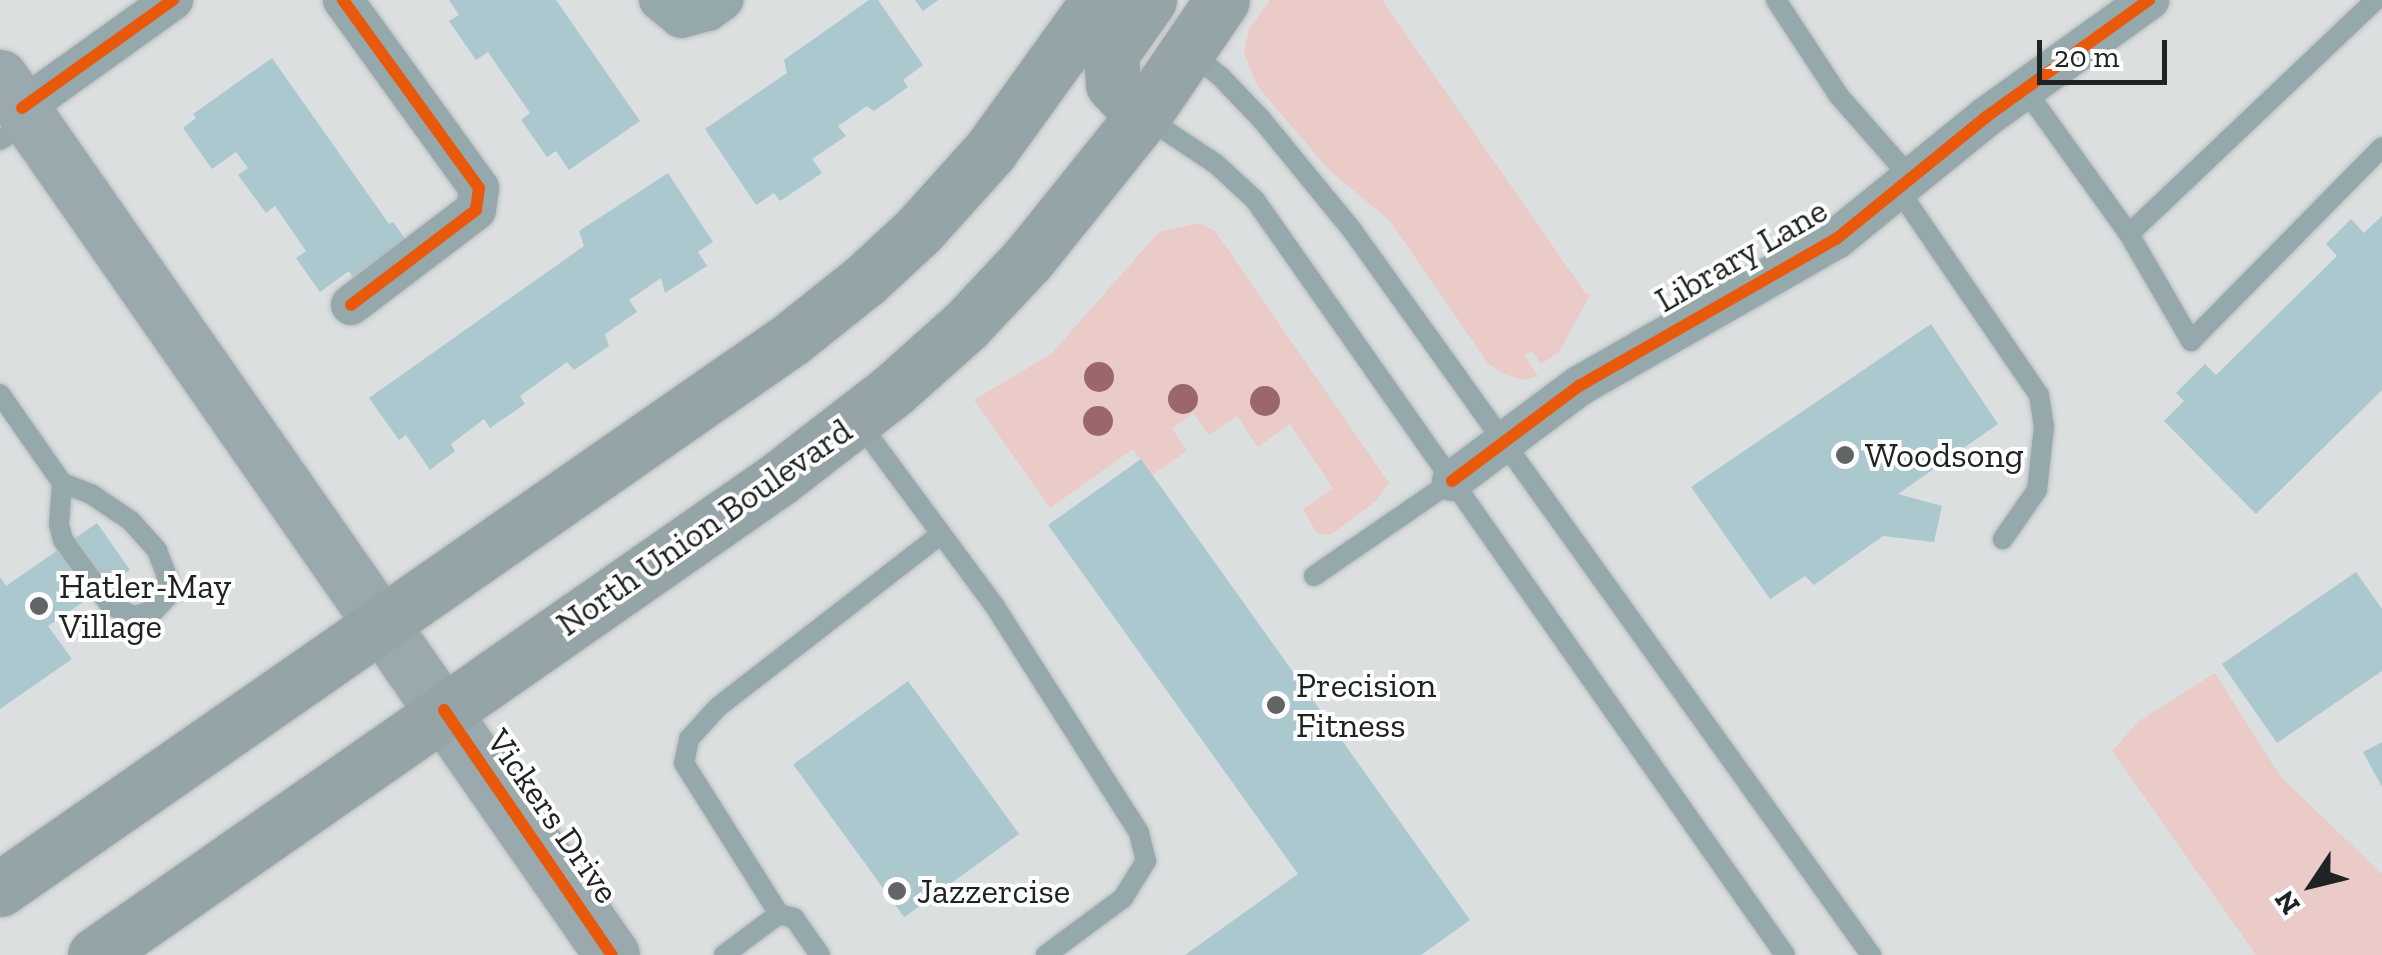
<!DOCTYPE html>
<html>
<head>
<meta charset="utf-8">
<style>
  body { margin:0 }
  #map { position:relative; width:2382px; height:955px; overflow:hidden; background:#dbdfe0; font-family:"Zilla Slab",serif }
  div>[style] { position:absolute }
  .green>* { inset:0; background:#eacbc8 }
  .building>* { inset:0; background:#aac8ce; transform-origin:0 0 }
  .roads { filter:drop-shadow(0 0 2px #babcbd) drop-shadow(0 0 2px #babcbd) }
  .service>* { height:20px; margin:-10px; padding:0 10px; transform-origin:10px; border-radius:10px; background:#95a9ad }
  .minor>* { height:40px; margin:-20px; padding:0 20px; transform-origin:20px; border-radius:20px; background:#95a9ad }
  .secondary>* { height:55px; margin:-27.5px; padding:0 27.5px; transform-origin:27.5px; border-radius:27.5px; background:#99a9ad }
  .primary>* { height:55px; margin:-27.5px; padding:0 27.5px; transform-origin:27.5px; border-radius:27.5px; background:#94a4a7 }
  .cycleway>* { height:12px; margin:-6px; padding:0 6px; transform-origin:6px; border-radius:6px; background:#e8590c }
  .trees>* { width:30px; height:30px; margin:-15px; border-radius:50%; background:#9b676a }
  .dots>* { width:28px; height:28px; translate:-50% -50%; box-sizing:border-box; border:5px solid #fff; border-radius:50% }
  span { translate:-50% -50%; white-space:nowrap; text-align:center; line-height:1.15; -webkit-text-stroke:8px #fff; paint-order:stroke }
  .street-label { font-size:35px; color:#202323 }
  .poi-label { font-size:35px; color:#202323 }
  .left { translate:0 -50%; text-align:left }
  .north { position:absolute; left:2262px; top:835px; width:100px; height:100px; -webkit-text-stroke:8px #fff; paint-order:stroke; rotate:235deg; font-size:28px; font-weight:700; line-height:40px; text-align:center; color:#202323 }
  .north::after { content:''; display:block; margin:auto; width:35px; height:45px; background:#202323; clip-path:polygon(50% 0,100% 100%,50% 72%,0 100%) }
  .scale { position:absolute; left:2037px; top:40px; width:130px; height:45px; box-sizing:border-box; border:5px solid #202323; border-top:0; padding-left:12px; font-size:30px; line-height:35px; white-space:nowrap; color:#202323; -webkit-text-stroke:8px #fff; paint-order:stroke }
</style>
</head>
<body>
<div id="map">
  <div class="green">
    <i style="clip-path:polygon(1270px 0,1382px 0,1586px 294px,1591px 293px,1559px 352px,1541px 364px,1533px 352px,1524px 354px,1538px 376px,1524px 380px,1503px 374px,1487px 362px,1390px 221px,1329px 170px,1258px 87px,1244px 53px,1249px 29px)"></i>
    <i style="clip-path:polygon(1199px 223px,1215px 231px,1389px 483px,1376px 501px,1330px 535px,1317px 533px,1303px 510px,1333px 488px,1290px 424px,1258px 447px,1237px 416px,1209px 435px,1193px 413px,1172px 429px,1187px 451px,1152px 475px,1133px 449px,1050px 508px,974px 400px,1051px 354px,1159px 232px)"></i>
    <i style="clip-path:polygon(2215px 673px,2280px 776px,2382px 874px,2382px 955px,2256px 955px,2112px 751px,2139px 721px)"></i>
  </div>
  <div class="building">
    <i style="clip-path:polygon(449px 0,556px 0,640px 121px,569px 170px,556px 151px,547px 157px,521px 120px,530px 113px,488px 52px,476px 60px,449px 21px,459px 15px)"></i>
    <i style="clip-path:polygon(869px 0,878px 0,923px 65px,903px 80px,908px 87px,874px 111px,867px 106px,838px 126px,846px 136px,812px 159px,822px 173px,780px 201px,774px 193px,756px 205px,705px 129px,787px 73px,784px 60px)"></i>
    <i style="clip-path:polygon(915px 0,938px 0,923px 11px)"></i>
    <i style="clip-path:polygon(272px 58px,389px 224px,393px 222px,406px 240px,353px 277px,349px 271px,320px 292px,296px 258px,306px 251px,275px 206px,266px 213px,238px 175px,248px 168px,236px 152px,212px 169px,183px 128px,196px 118px,193px 114px)"></i>
    <i style="clip-path:polygon(668px 173px,713px 242px,698px 252px,707px 266px,665px 293px,661px 278px,629px 300px,637px 312px,605px 334px,609px 346px,574px 370px,567px 362px,520px 396px,525px 404px,490px 428px,484px 419px,451px 444px,455px 451px,430px 470px,406px 435px,399px 440px,369px 398px,584px 246px,579px 231px)"></i>
    <i style="clip-path:polygon(2382px 216px,2382px 390px,2256px 514px,2164px 421px,2184px 401px,2176px 393px,2205px 364px,2216px 375px,2337px 256px,2326px 244px,2351px 219px,2364px 233px)"></i>
    <i style="clip-path:polygon(1931px 324px,1998px 424px,1898px 494px,1942px 506px,1934px 542px,1883px 536px,1814px 585px,1805px 576px,1770px 599px,1691px 487px)"></i>
    <i style="clip-path:polygon(1141px 459px,1470px 920px,1421px 955px,1185px 955px,1298px 874px,1048px 525px)"></i>
    <i style="clip-path:polygon(97px 523px,130px 570px,48px 626px,72px 659px,0 709px,0 577px,6px 586px)"></i>
    <i style="clip-path:polygon(2356px 572px,2382px 609px,2382px 671px,2277px 743px,2222px 664px)"></i>
    <i style="left:908px;top:681px;width:189px;height:142px;rotate:54deg"></i>
    <i style="clip-path:polygon(2382px 742px,2382px 787px,2363px 752px)"></i>
  </div>
  <div class="roads">
    <div class="service">
      <i style="left:1776px;top:0;width:115px;rotate:56.7deg"></i>
      <i style="left:1839px;top:96px;width:109px;rotate:48.7deg"></i>
      <i style="left:1190px;top:52px;width:38px;rotate:39deg"></i>
      <i style="left:1220px;top:76px;width:61px;rotate:46.3deg"></i>
      <i style="left:1262px;top:120px;width:142px;rotate:50.7deg"></i>
      <i style="left:1352px;top:230px;width:892px;rotate:54.4deg"></i>
      <i style="left:2024px;top:88px;width:180px;rotate:54.3deg"></i>
      <i style="left:2129px;top:234px;width:340px;rotate:-43.5deg"></i>
      <i style="left:1145px;top:117px;width:85px;rotate:33.5deg"></i>
      <i style="left:1216px;top:164px;width:53px;rotate:42.7deg"></i>
      <i style="left:1255px;top:200px;width:922px;rotate:54.93deg"></i>
      <i style="left:0;top:140px;width:34px;rotate:-32deg"></i>
      <i style="left:1898px;top:189px;width:250px;rotate:55.6deg"></i>
      <i style="left:2039px;top:395px;width:31px;rotate:81deg"></i>
      <i style="left:2044px;top:426px;width:64px;rotate:96.2deg"></i>
      <i style="left:2037px;top:490px;width:60px;rotate:124.8deg"></i>
      <i style="left:2129px;top:234px;width:124px;rotate:59.9deg"></i>
      <i style="left:2191px;top:341px;width:272px;rotate:-45.4deg"></i>
      <i style="left:0;top:394px;width:108px;rotate:55.1deg"></i>
      <i style="left:62px;top:483px;width:42px;rotate:94.1deg"></i>
      <i style="left:59px;top:525px;width:16px;rotate:75deg"></i>
      <i style="left:63px;top:540px;width:80px;rotate:54.1deg"></i>
      <i style="left:110px;top:605px;width:26px;rotate:25deg"></i>
      <i style="left:134px;top:616px;width:22px;rotate:-16deg"></i>
      <i style="left:155px;top:610px;width:18px;rotate:-47deg"></i>
      <i style="left:167px;top:597px;width:18px;rotate:-87deg"></i>
      <i style="left:168px;top:579px;width:31px;rotate:-111deg"></i>
      <i style="left:157px;top:550px;width:39px;rotate:-132deg"></i>
      <i style="left:131px;top:521px;width:48px;rotate:-146deg"></i>
      <i style="left:91px;top:494px;width:31px;rotate:-159deg"></i>
      <i style="left:857px;top:420px;width:230px;rotate:53.5deg"></i>
      <i style="left:994px;top:605px;width:270px;rotate:57.5deg"></i>
      <i style="left:1139px;top:833px;width:29px;rotate:76deg"></i>
      <i style="left:1146px;top:861px;width:44px;rotate:121.9deg"></i>
      <i style="left:1123px;top:898px;width:96px;rotate:143.5deg"></i>
      <i style="left:1314px;top:576px;width:168px;rotate:-34.5deg"></i>
      <i style="left:779px;top:914px;width:178px;rotate:-122.2deg"></i>
      <i style="left:684px;top:763px;width:25px;rotate:-78deg"></i>
      <i style="left:689px;top:739px;width:43px;rotate:-47.8deg"></i>
      <i style="left:718px;top:707px;width:282px;rotate:-37.8deg"></i>
      <i style="left:724px;top:955px;width:69px;rotate:-36.7deg"></i>
      <i style="left:779px;top:914px;width:16px;rotate:15deg"></i>
      <i style="left:794px;top:918px;width:45px;rotate:54.9deg"></i>
    </div>
    <div class="minor">
      <i style="left:343px;top:0;width:232px;rotate:54.1deg"></i>
      <i style="left:479px;top:188px;width:22px;rotate:98deg"></i>
      <i style="left:476px;top:210px;width:157px;rotate:142.8deg"></i>
      <i style="left:659px;top:0;width:28px;rotate:39deg"></i>
      <i style="left:681px;top:18px;width:28px;rotate:-15deg"></i>
      <i style="left:708px;top:11px;width:19px;rotate:-36deg"></i>
      <i style="left:22px;top:108px;width:186px;rotate:-35.6deg"></i>
      <i style="left:1452px;top:481px;width:159px;rotate:-36.8deg"></i>
      <i style="left:1579px;top:386px;width:296px;rotate:-29.8deg"></i>
      <i style="left:1836px;top:239px;width:193px;rotate:-39.1deg"></i>
      <i style="left:1986px;top:117px;width:201px;rotate:-35.7deg"></i>
    </div>
    <div class="secondary">
      <i style="left:0;top:77px;width:1070px;rotate:55.12deg"></i>
    </div>
    <div class="primary">
      <i style="left:1143px;top:116px;width:44px;rotate:-133.2deg"></i>
      <i style="left:1113px;top:84px;width:30px;rotate:-94deg"></i>
      <i style="left:1111px;top:54px;width:66px;rotate:-54.9deg"></i>
      <i style="left:0;top:889px;width:963px;rotate:-34.81deg"></i>
      <i style="left:791px;top:339px;width:95px;rotate:-38.6deg"></i>
      <i style="left:865px;top:280px;width:72px;rotate:-42.8deg"></i>
      <i style="left:918px;top:231px;width:108px;rotate:-48deg"></i>
      <i style="left:990px;top:151px;width:186px;rotate:-54.2deg"></i>
      <i style="left:95px;top:955px;width:831px;rotate:-34.86deg"></i>
      <i style="left:777px;top:480px;width:145px;rotate:-37.7deg"></i>
      <i style="left:892px;top:391px;width:99px;rotate:-41.7deg"></i>
      <i style="left:966px;top:325px;width:91px;rotate:-46.8deg"></i>
      <i style="left:1028px;top:259px;width:184px;rotate:-51.2deg"></i>
      <i style="left:1143px;top:116px;width:140px;rotate:-55.7deg"></i>
    </div>
  </div>
  <div class="cycleway">
    <i style="left:343px;top:0;width:232px;rotate:54.1deg"></i>
    <i style="left:479px;top:188px;width:22px;rotate:98deg"></i>
    <i style="left:476px;top:210px;width:157px;rotate:142.8deg"></i>
    <i style="left:22px;top:108px;width:186px;rotate:-35.6deg"></i>
    <i style="left:1452px;top:481px;width:159px;rotate:-36.8deg"></i>
    <i style="left:1579px;top:386px;width:296px;rotate:-29.8deg"></i>
    <i style="left:1836px;top:239px;width:193px;rotate:-39.1deg"></i>
    <i style="left:1986px;top:117px;width:201px;rotate:-35.7deg"></i>
    <i style="left:444px;top:710px;width:297px;rotate:55.6deg"></i>
  </div>
  <div class="trees">
    <i style="left:1099px;top:377px"></i>
    <i style="left:1183px;top:399px"></i>
    <i style="left:1265px;top:401px"></i>
    <i style="left:1098px;top:421px"></i>
  </div>
  <div class="dots">
    <i style="left:1845px;top:455px;background:#616565"></i>
    <i style="left:39px;top:606px;background:#616565"></i>
    <i style="left:1276px;top:705px;background:#616565"></i>
    <i style="left:897px;top:891px;background:#616565"></i>
  </div>
  <div class="street-label">
    <span style="left:1741px;top:255px;rotate:-30deg">Library Lane</span>
    <span style="left:704px;top:527px;rotate:-35deg">North Union Boulevard</span>
    <span style="left:553px;top:816px;rotate:55deg">Vickers Drive</span>
  </div>
  <div class="poi-label">
    <span class="left" style="left:1865px;top:455px">Woodsong</span>
    <span class="left" style="left:59px;top:606px">Hatler-May<br>Village</span>
    <span class="left" style="left:1296px;top:705px">Precision<br>Fitness</span>
    <span class="left" style="left:917px;top:891px">Jazzercise</span>
  </div>
  <div class="north">N</div>
  <div class="scale">20 m</div>
</div>
</body>
</html>
